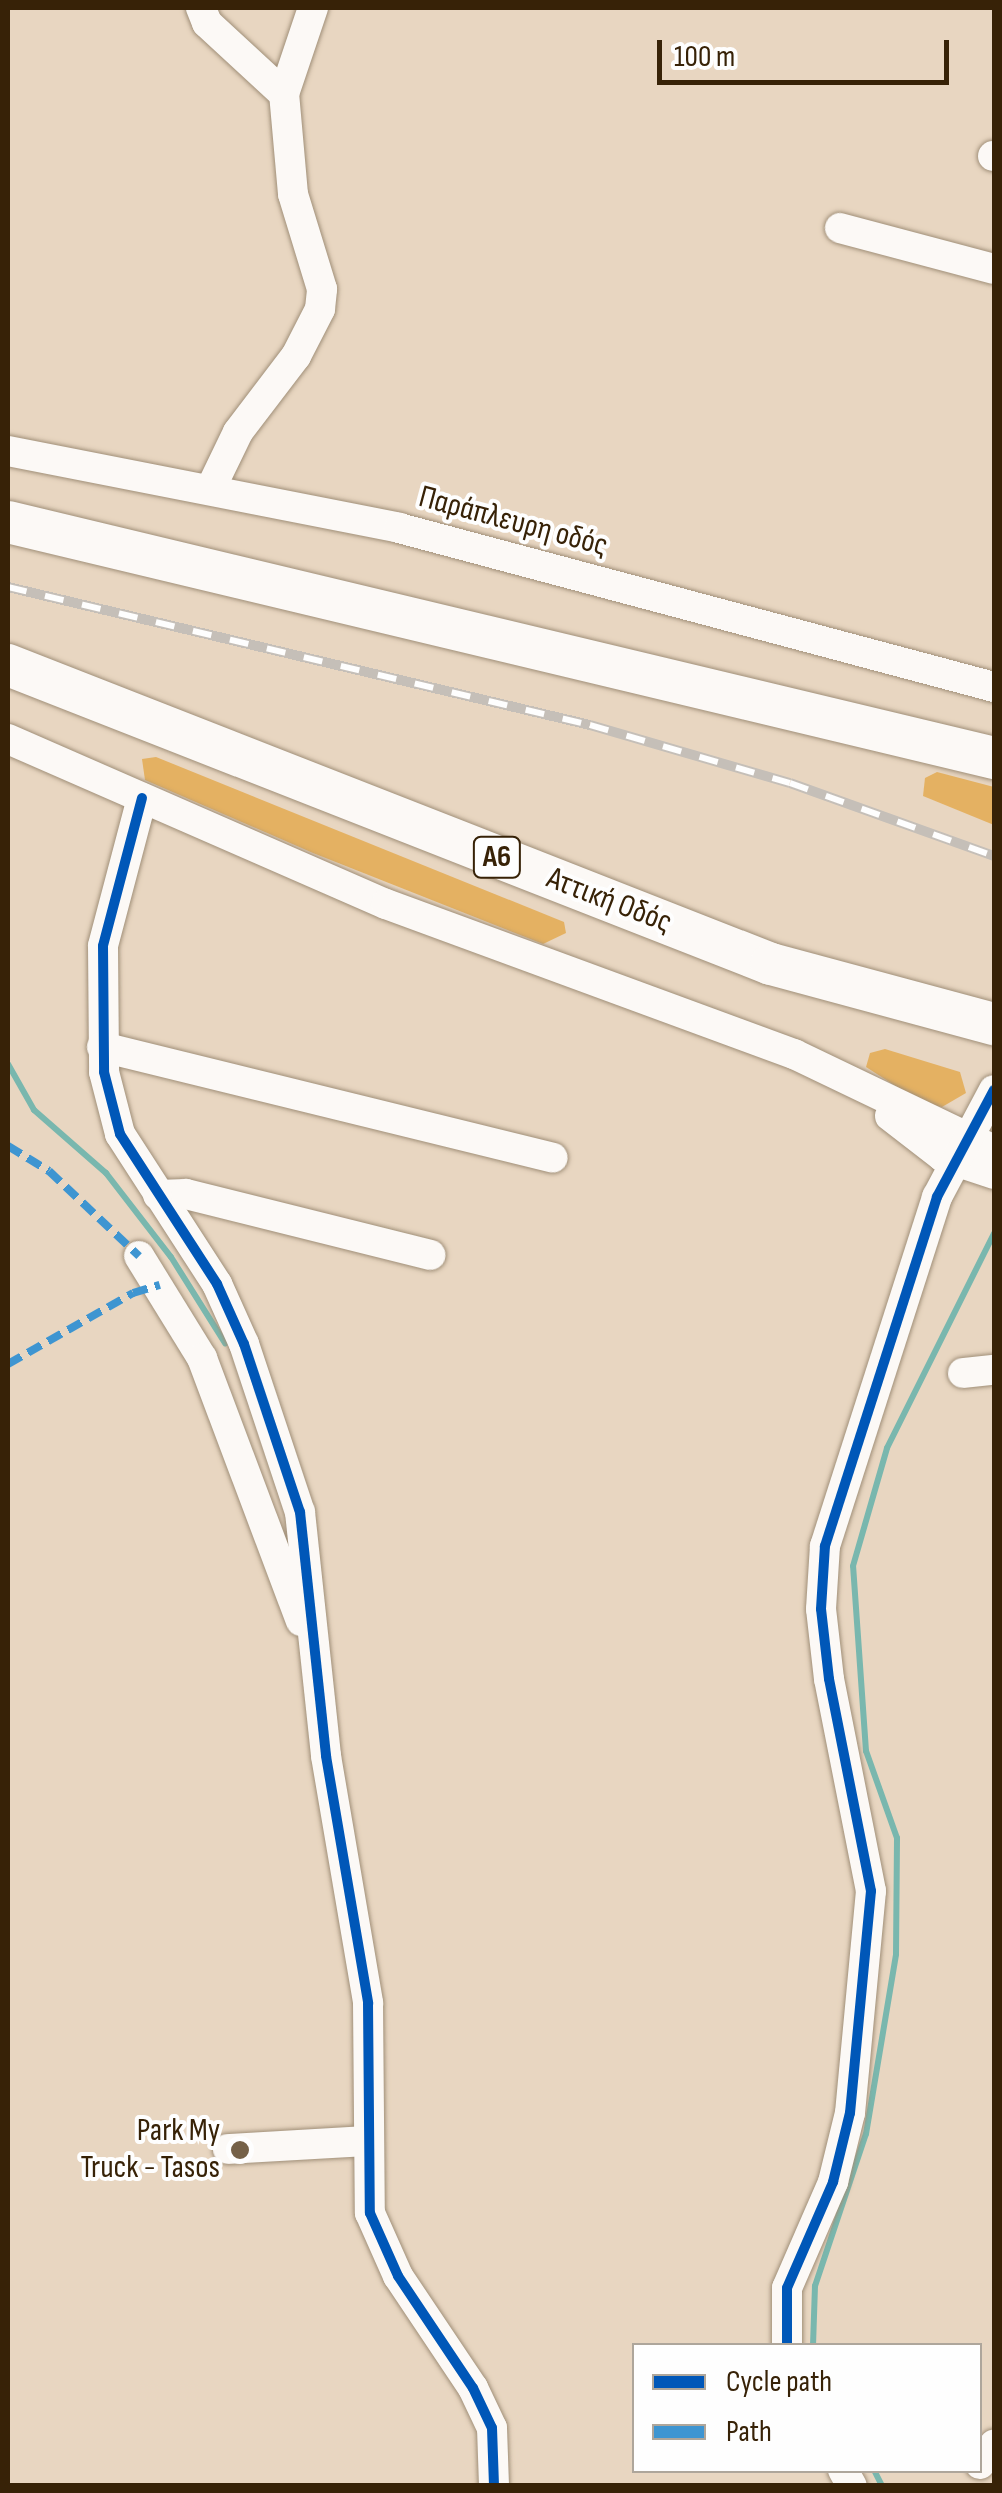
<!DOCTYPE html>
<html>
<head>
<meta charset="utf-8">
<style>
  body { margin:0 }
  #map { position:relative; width:1002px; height:2493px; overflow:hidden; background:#e8d6c1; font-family:"Sofia Sans Condensed",sans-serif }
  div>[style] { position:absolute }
  .forest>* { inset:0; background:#e4b162 }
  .stream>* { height:6px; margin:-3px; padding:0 3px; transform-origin:3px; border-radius:3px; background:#79b7ae }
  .roads { filter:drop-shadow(0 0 2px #a08f78) drop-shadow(0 0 2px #a08f78) }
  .minor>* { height:30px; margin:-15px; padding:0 15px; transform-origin:15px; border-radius:15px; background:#fcf9f6 }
  .highway>* { height:42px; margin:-21px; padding:0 21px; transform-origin:21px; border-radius:21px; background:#fcf9f6 }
  .rail>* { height:10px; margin-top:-5px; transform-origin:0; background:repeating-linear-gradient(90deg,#fefefe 0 19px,#c5bfb8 0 38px); box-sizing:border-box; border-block:2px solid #c5bfb8 }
  .quiet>* { height:8px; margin-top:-4px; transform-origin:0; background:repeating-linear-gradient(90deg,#3e95d1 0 15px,transparent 0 23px) }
  .cycleway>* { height:10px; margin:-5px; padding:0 5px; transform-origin:5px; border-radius:5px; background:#0057b8 }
  .dots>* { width:28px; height:28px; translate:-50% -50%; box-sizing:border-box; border:5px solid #fefefe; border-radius:50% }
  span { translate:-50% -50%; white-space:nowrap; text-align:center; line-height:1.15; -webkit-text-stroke:8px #fefefe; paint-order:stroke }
  .shield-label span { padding:2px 8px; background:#fefefe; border:2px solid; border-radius:8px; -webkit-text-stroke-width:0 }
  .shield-label { font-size:30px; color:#372207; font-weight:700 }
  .street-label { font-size:32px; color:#372207 }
  .poi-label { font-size:32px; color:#372207 }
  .right { translate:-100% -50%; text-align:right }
  .frame { position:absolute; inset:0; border:10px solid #372207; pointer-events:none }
  .legend { position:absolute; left:632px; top:2343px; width:350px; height:130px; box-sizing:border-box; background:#fefefe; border:2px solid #aea69b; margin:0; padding:12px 18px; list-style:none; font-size:30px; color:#372207 }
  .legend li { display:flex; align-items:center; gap:20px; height:50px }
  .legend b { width:50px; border:2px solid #aea69b }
  .scale { position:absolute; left:657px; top:40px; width:292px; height:45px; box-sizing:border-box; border:5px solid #372207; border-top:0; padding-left:12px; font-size:30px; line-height:35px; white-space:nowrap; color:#372207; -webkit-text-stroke:8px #fefefe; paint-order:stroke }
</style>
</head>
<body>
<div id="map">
  <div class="forest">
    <i style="clip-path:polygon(156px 757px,564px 922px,566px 933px,543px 944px,313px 853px,145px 780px,142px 759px)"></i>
    <i style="clip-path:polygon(937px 772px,994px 787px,994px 825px,923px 796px,925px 778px)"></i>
    <i style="clip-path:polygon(885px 1049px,960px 1072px,966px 1093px,942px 1107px,922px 1103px,866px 1067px,870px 1053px)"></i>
  </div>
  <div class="stream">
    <i style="left:8px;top:1064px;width:53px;rotate:60.5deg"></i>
    <i style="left:34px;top:1110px;width:96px;rotate:41.2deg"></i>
    <i style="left:106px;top:1173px;width:106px;rotate:52.3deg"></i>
    <i style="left:171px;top:1257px;width:102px;rotate:57.9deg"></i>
    <i style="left:813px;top:2346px;width:60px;rotate:-88.1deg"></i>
    <i style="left:815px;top:2286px;width:160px;rotate:-71.5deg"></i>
    <i style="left:866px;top:2134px;width:182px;rotate:-80.5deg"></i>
    <i style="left:896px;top:1954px;width:116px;rotate:-89.5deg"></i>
    <i style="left:897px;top:1838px;width:92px;rotate:-109.6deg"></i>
    <i style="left:866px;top:1751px;width:185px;rotate:-94deg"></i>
    <i style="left:853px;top:1566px;width:123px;rotate:-73.9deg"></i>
    <i style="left:887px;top:1448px;width:240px;rotate:-63.5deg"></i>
    <i style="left:874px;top:2470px;width:18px;rotate:63deg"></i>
  </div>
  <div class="roads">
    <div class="minor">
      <i style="left:201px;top:8px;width:16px;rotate:68deg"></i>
      <i style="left:207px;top:23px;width:105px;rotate:42.7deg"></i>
      <i style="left:993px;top:156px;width:1px"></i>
      <i style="left:840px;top:228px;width:159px;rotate:14.9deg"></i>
      <i style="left:8px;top:451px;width:399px;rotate:11.1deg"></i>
      <i style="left:399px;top:528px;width:616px;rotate:14.96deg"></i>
      <i style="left:210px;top:490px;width:64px;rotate:-64.2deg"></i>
      <i style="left:238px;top:432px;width:96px;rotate:-52.7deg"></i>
      <i style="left:296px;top:356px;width:53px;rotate:-62.9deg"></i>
      <i style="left:320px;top:309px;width:20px;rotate:-84deg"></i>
      <i style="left:322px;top:289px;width:99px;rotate:-107deg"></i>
      <i style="left:293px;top:194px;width:100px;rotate:-95.1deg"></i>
      <i style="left:284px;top:94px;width:91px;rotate:-71.4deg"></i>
      <i style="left:8px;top:739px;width:412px;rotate:23.6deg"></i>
      <i style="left:386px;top:904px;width:435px;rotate:20.2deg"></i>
      <i style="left:794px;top:1054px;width:222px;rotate:25.6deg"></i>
      <i style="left:142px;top:798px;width:153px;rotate:104.8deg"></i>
      <i style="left:103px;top:946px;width:126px;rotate:89.5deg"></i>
      <i style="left:104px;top:1072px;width:64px;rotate:75.5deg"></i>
      <i style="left:120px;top:1134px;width:179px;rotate:57.1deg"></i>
      <i style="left:217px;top:1284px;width:66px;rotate:65.8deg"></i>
      <i style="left:244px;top:1344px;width:177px;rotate:71.6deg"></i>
      <i style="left:300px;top:1512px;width:245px;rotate:83.9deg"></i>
      <i style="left:326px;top:1756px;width:251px;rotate:80.3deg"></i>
      <i style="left:368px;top:2003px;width:210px;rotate:89.5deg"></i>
      <i style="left:370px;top:2213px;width:69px;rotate:66deg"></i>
      <i style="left:398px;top:2276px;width:135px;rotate:56.2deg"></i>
      <i style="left:473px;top:2388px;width:44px;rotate:64.6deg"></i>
      <i style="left:492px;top:2428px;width:58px;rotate:88deg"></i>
      <i style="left:102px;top:1047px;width:464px;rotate:13.8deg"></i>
      <i style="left:890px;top:1116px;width:67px;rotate:37.7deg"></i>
      <i style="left:943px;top:1157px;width:54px;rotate:18.4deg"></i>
      <i style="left:158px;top:1195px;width:28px;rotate:-2deg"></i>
      <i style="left:186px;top:1194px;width:252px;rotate:14deg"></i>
      <i style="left:139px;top:1256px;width:120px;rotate:58.3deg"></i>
      <i style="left:202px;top:1358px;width:281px;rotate:69.4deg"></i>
      <i style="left:963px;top:1373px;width:31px;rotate:-6deg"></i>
      <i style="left:228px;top:2149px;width:137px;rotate:-3.3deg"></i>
      <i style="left:787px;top:2346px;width:58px;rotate:-90deg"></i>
      <i style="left:787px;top:2288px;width:116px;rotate:-66.5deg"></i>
      <i style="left:833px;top:2182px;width:71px;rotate:-76.2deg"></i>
      <i style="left:850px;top:2113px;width:223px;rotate:-84.6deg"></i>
      <i style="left:871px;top:1891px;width:216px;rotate:-101.2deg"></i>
      <i style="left:829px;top:1679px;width:70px;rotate:-96.5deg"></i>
      <i style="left:821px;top:1609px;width:63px;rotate:-86.4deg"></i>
      <i style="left:825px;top:1546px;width:367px;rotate:-72.2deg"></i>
      <i style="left:937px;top:1197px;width:121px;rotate:-62deg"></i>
      <i style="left:980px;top:2464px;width:24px;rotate:-54deg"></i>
      <i style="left:843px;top:2470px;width:18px;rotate:61deg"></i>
    </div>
    <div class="highway">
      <i style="left:8px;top:522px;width:1014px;rotate:13.46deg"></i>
      <i style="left:8px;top:665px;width:819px;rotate:21.4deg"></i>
      <i style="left:771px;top:964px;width:231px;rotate:15.1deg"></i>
    </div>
  </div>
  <div class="rail">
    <i style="left:8px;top:587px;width:598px;rotate:13.34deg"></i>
    <i style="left:590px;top:725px;width:208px;rotate:16.2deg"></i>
    <i style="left:790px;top:783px;width:217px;rotate:19.7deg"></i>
  </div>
  <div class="quiet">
    <i style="left:8px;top:1146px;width:48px;rotate:31.4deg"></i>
    <i style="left:49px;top:1171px;width:124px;rotate:43.4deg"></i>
    <i style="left:8px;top:1364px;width:144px;rotate:-29.6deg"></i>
    <i style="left:133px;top:1293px;width:28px;rotate:-17deg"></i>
  </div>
  <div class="cycleway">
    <i style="left:142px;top:798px;width:153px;rotate:104.8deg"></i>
    <i style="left:103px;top:946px;width:126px;rotate:89.5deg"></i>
    <i style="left:104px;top:1072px;width:64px;rotate:75.5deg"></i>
    <i style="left:120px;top:1134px;width:179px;rotate:57.1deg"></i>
    <i style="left:217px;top:1284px;width:66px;rotate:65.8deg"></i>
    <i style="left:244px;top:1344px;width:177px;rotate:71.6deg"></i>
    <i style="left:300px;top:1512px;width:245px;rotate:83.9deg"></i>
    <i style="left:326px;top:1756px;width:251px;rotate:80.3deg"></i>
    <i style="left:368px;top:2003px;width:210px;rotate:89.5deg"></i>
    <i style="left:370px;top:2213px;width:69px;rotate:66deg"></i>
    <i style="left:398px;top:2276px;width:135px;rotate:56.2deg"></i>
    <i style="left:473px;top:2388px;width:44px;rotate:64.6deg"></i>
    <i style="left:492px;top:2428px;width:58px;rotate:88deg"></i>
    <i style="left:787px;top:2346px;width:58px;rotate:-90deg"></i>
    <i style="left:787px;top:2288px;width:116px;rotate:-66.5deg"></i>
    <i style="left:833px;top:2182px;width:71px;rotate:-76.2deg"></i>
    <i style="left:850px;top:2113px;width:223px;rotate:-84.6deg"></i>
    <i style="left:871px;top:1891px;width:216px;rotate:-101.2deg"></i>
    <i style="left:829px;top:1679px;width:70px;rotate:-96.5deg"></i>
    <i style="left:821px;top:1609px;width:63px;rotate:-86.4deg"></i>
    <i style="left:825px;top:1546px;width:367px;rotate:-72.2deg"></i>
    <i style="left:937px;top:1197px;width:121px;rotate:-62deg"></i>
  </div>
  <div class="dots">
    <i style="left:240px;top:2150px;background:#756148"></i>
  </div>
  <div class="shield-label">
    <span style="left:497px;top:857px">Α6</span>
  </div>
  <div class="street-label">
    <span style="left:513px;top:522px;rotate:15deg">Παράπλευρη οδός</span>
    <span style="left:609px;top:901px;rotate:21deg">Αττική Οδός</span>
  </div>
  <div class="poi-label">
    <span class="right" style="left:220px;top:2150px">Park My<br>Truck - Tasos</span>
  </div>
  <div class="frame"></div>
  <ul class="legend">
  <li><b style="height:12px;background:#0057b8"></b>Cycle path</li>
  <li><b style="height:12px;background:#3e95d1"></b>Path</li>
  </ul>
  <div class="scale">100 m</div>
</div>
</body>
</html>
